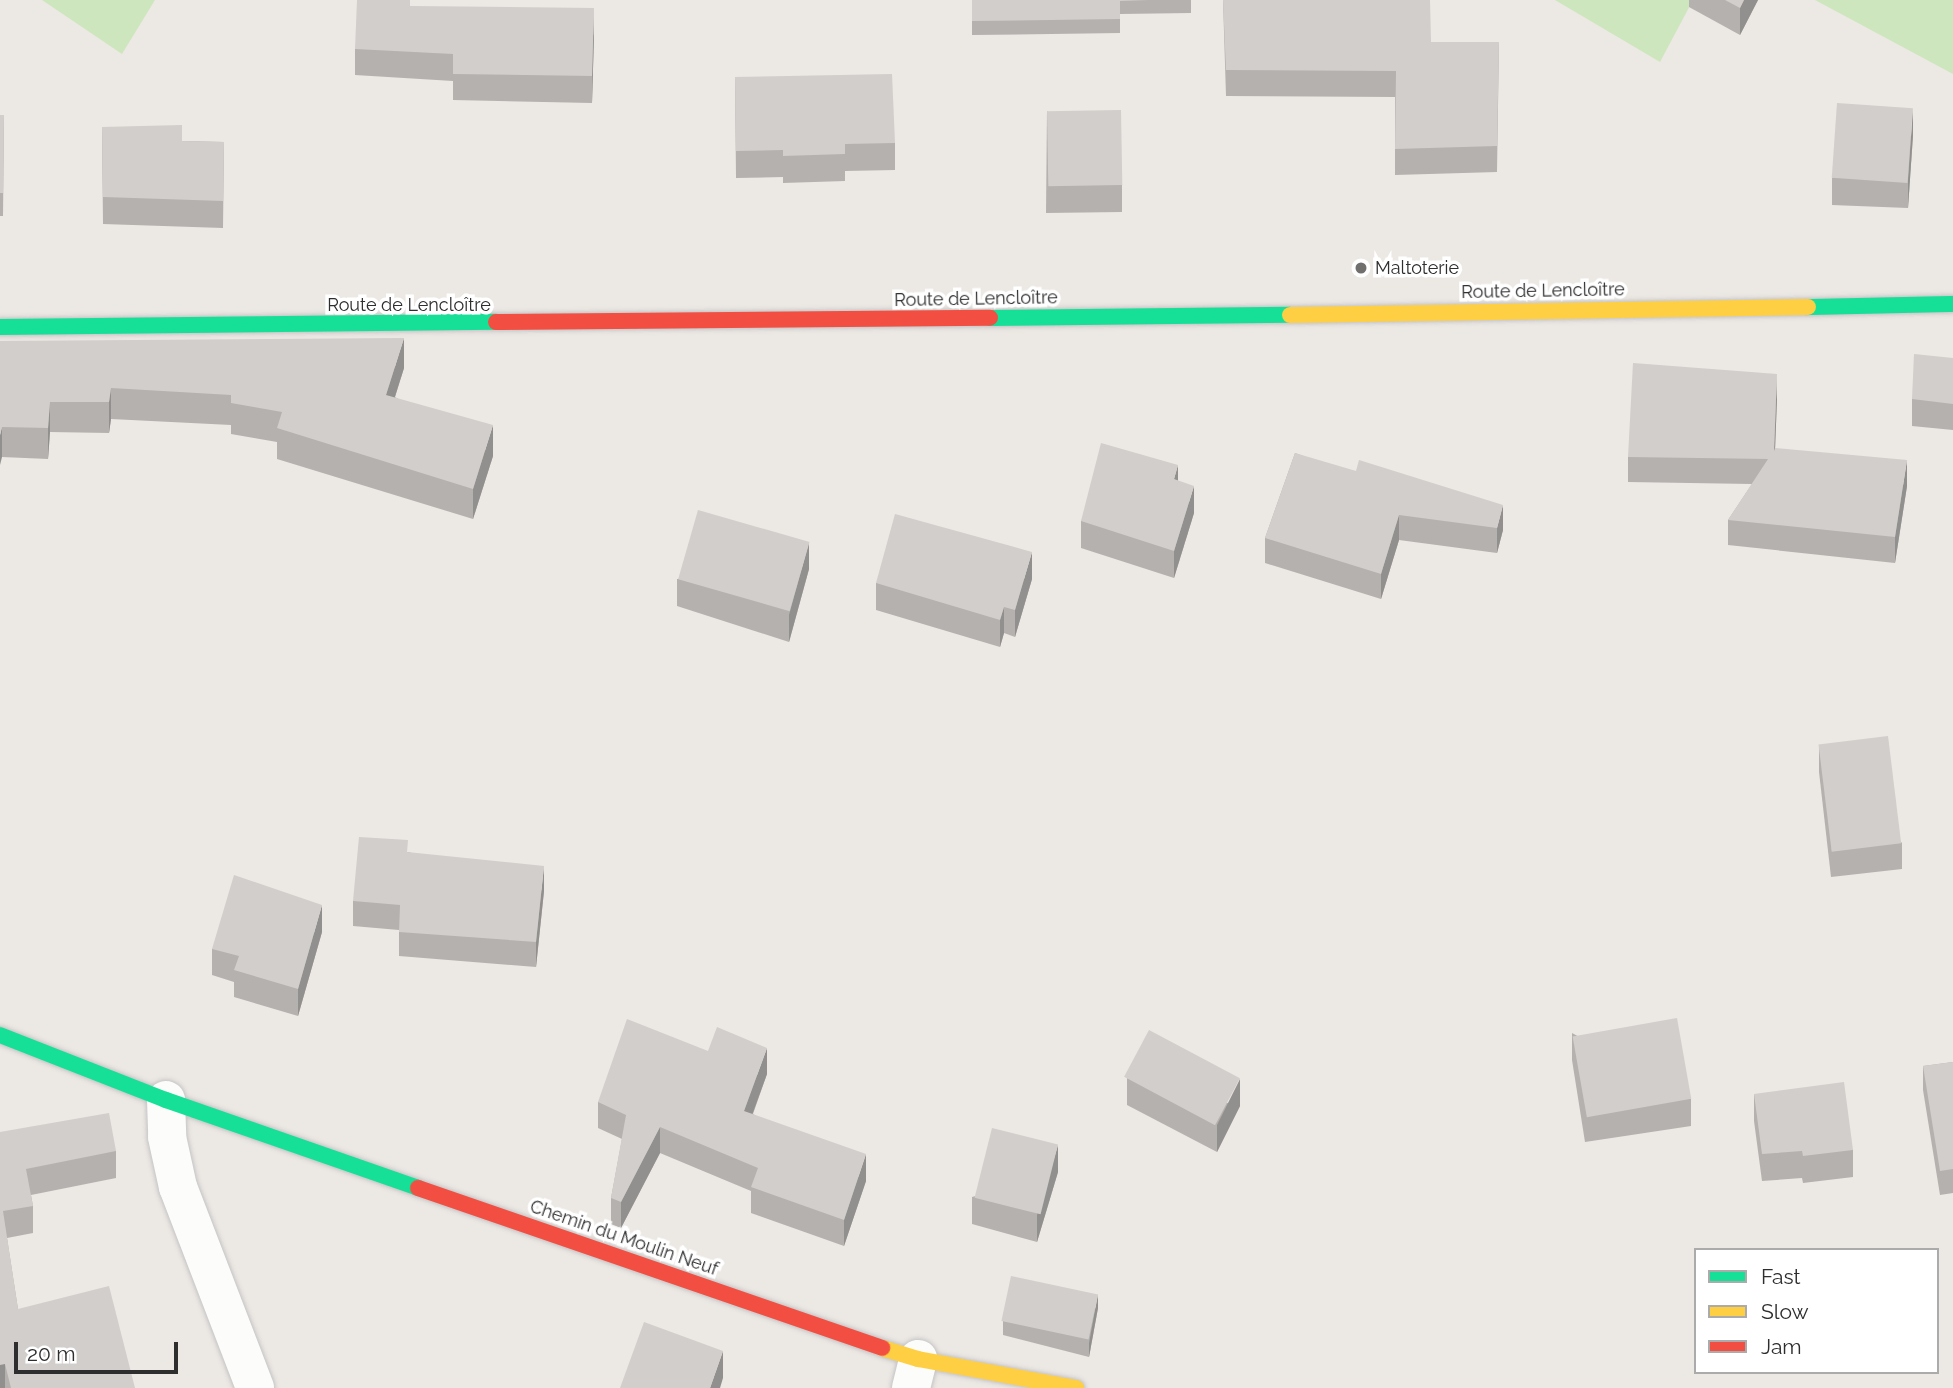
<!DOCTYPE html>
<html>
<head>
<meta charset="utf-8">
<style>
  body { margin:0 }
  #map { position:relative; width:1953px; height:1388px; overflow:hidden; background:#ece8e4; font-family:Raleway,sans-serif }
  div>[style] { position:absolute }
  .green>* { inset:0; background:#cee6be }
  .roads { filter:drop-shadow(0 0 2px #c5c4c5) drop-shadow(0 0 2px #c5c4c5) }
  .street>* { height:38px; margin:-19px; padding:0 19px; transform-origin:19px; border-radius:19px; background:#fcfcfb }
  .fast>* { height:16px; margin:-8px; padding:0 8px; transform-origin:8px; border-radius:8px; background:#16e098 }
  .slow>* { height:16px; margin:-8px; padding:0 8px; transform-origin:8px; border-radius:8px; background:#ffcf43 }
  .jam>* { height:16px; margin:-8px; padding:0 8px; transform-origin:8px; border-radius:8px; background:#f24e42 }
  .wall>* { inset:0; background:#b4b1af }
  .shaded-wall>* { inset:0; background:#92908e; transform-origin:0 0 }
  .building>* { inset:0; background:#d1cecb; transform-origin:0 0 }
  .dots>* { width:19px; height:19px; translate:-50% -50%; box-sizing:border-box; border:4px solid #fff; border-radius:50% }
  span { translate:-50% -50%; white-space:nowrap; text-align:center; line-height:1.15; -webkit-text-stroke:7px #fff; paint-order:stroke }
  .poi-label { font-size:18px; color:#2e2e2e }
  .left { translate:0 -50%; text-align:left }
  .street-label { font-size:18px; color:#2e2e2e }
  .legend { position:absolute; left:1694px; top:1248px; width:245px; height:126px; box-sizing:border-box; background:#fff; border:2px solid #ababab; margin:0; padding:9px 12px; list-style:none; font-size:21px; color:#2e2e2e }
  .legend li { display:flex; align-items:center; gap:14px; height:35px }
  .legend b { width:35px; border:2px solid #ababab }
  .scale { position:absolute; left:14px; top:1342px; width:164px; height:32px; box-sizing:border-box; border:4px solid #2e2e2e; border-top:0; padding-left:9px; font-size:21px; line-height:24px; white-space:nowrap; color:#2e2e2e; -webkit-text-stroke:5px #fff; paint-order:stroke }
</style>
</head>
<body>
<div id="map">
  <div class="green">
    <i style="clip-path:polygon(42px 0,155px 0,122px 54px)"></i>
    <i style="clip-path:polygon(1555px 0,1693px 0,1660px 62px)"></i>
    <i style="clip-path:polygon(1815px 0,1953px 0,1953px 74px)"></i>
  </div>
  <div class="roads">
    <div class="street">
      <i style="left:166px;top:1100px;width:37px;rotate:88deg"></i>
      <i style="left:167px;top:1137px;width:51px;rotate:77.6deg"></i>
      <i style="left:178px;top:1187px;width:215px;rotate:69deg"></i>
      <i style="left:911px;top:1388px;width:30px;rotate:-76deg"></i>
    </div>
    <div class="fast">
      <i style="left:1808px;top:307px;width:145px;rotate:-1.2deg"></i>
      <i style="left:990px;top:318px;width:300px;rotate:-0.6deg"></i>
      <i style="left:0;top:327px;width:496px;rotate:-0.6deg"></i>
      <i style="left:0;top:1035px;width:178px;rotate:21.4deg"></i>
      <i style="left:166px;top:1100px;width:267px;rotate:19.2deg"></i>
    </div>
    <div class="slow">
      <i style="left:1290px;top:315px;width:518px;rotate:-0.88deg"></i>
      <i style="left:882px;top:1348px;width:38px;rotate:17deg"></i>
      <i style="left:918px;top:1359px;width:161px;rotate:10.4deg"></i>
    </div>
    <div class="jam">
      <i style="left:496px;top:322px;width:494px;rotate:-0.5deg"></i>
      <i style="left:418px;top:1188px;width:491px;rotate:19deg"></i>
    </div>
  </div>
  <div class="wall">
    <i style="clip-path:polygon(972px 0,1191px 0,1191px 13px,1120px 14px,1120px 33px,972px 35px)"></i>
    <i style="clip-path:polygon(1223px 0,1431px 42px,1499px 42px,1497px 172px,1395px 175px,1395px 97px,1226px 96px)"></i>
    <i style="clip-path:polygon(1689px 0,1758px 0,1740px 35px,1689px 7px)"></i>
    <i style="clip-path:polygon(410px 6px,594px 35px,592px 103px,453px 100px,453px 81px,355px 75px,355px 49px)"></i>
    <i style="clip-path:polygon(735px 77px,895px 143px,895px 170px,845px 171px,845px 181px,783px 183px,783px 177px,736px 178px)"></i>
    <i style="clip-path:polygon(1047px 111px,1122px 185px,1122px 212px,1046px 213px)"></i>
    <i style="clip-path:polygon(0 115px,4px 115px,3px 216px,0 216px)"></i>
    <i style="clip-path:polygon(102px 127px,182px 141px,224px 142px,223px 228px,103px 224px)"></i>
    <i style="clip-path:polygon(1913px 135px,1908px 208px,1832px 205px,1832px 178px)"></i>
    <i style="clip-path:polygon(0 341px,404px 368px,395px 397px,493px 456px,473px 519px,277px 459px,277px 442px,231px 434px,231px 425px,111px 419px,109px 433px,50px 432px,48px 459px,2px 457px)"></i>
    <i style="clip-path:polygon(1953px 358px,1953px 430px,1912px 426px,1912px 399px)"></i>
    <i style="clip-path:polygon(1777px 399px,1775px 449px,1907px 486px,1895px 563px,1728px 545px,1728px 520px,1752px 484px,1628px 482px,1628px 457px)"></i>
    <i style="clip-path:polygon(1295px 453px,1503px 530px,1497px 553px,1399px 540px,1381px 599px,1265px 563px,1265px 538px)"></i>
    <i style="clip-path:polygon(1178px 481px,1194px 513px,1174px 578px,1081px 548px,1081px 521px)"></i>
    <i style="clip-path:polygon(809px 569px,789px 642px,677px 606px,677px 579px)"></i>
    <i style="clip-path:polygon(1032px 579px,1015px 637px,1004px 633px,1000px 647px,876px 610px,876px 583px)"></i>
    <i style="clip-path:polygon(1819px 746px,1902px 843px,1902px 869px,1831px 877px,1819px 772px)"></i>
    <i style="clip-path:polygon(408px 852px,544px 891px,536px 967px,399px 956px,399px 930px,353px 926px,353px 901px)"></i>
    <i style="clip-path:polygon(322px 932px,298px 1016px,234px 997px,234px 982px,212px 975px,212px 949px)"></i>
    <i style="clip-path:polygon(1572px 1033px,1691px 1099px,1691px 1126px,1585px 1142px,1572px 1060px)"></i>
    <i style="clip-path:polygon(1953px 1062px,1953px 1193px,1940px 1195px,1923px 1090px,1923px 1066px)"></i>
    <i style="clip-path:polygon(767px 1074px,753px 1114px,866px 1181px,844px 1246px,751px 1213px,751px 1191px,660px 1153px,621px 1228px,611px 1224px,611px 1198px,622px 1139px,598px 1128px,598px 1102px)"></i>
    <i style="clip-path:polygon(1127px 1078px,1240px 1106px,1217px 1152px,1127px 1105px)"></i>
    <i style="clip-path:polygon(1754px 1094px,1853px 1150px,1853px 1177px,1803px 1183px,1802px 1178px,1762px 1181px,1754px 1121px)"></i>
    <i style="clip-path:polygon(0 1132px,116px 1151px,116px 1178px,31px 1195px,33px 1206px,33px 1233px,7px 1238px,18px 1309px,135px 1388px,0 1388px)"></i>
    <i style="clip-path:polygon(1058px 1172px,1037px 1242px,972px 1224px,972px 1197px)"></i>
    <i style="clip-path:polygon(1098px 1308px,1089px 1357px,1003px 1335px,1003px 1321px)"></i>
  </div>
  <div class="shaded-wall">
    <i style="clip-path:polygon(1744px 0,1758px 0,1740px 35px,1740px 8px)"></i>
    <i style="clip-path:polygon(594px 8px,594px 35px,592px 103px,592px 76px)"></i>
    <i style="clip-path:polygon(1913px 108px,1913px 135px,1908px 208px,1908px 181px)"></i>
    <i style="clip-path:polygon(404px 338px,404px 368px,386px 425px,386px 395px)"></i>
    <i style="clip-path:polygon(1777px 374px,1777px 399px,1774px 476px,1774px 451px)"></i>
    <i style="clip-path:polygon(111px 388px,111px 419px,109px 433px,109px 402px)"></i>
    <i style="clip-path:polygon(50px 402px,50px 432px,48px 459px,48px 428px)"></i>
    <i style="clip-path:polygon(493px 425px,493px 456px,473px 519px,473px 489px)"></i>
    <i style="clip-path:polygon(2px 427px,2px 457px,0 465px,0 435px)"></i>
    <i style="clip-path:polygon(1907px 460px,1907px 486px,1895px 563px,1895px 537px)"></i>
    <i style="clip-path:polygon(1178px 465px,1178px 492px,1174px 479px)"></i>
    <i style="clip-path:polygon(1194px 486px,1194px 513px,1174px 578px,1174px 551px)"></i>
    <i style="clip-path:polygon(1503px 505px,1503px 530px,1497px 553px,1497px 528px)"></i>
    <i style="clip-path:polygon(1399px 515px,1399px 540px,1381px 599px,1381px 574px)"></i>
    <i style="clip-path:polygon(809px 542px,809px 569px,789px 642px,789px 615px)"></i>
    <i style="clip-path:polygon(1032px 552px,1032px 579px,1015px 637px,1015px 610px)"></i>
    <i style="clip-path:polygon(1004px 607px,1004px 633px,1000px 647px,1000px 620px)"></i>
    <i style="clip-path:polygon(544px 866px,544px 891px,536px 967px,536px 942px)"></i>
    <i style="clip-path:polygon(322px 905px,322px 932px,298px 1016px,298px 989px)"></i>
    <i style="clip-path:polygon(767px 1048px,767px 1074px,744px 1137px,744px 1111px)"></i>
    <i style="clip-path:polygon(1240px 1079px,1240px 1106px,1217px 1152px,1217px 1125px)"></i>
    <i style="clip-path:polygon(660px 1127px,660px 1153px,621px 1228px,621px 1202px)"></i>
    <i style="clip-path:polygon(1058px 1145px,1058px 1172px,1037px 1242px,1037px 1215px)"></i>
    <i style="clip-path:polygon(866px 1154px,866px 1181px,844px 1246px,844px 1220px)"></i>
    <i style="clip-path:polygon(1098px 1294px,1098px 1308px,1089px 1357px,1089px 1343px)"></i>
    <i style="clip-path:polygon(723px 1351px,723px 1378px,720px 1388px,710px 1388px)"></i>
    <i style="left:5px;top:1364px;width:24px;height:5px;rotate:90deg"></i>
  </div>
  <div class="building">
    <i style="clip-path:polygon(357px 0,410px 0,410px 6px,594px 8px,592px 76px,453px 74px,453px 54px,355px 49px)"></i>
    <i style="clip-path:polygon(972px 0,1149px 0,1120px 1px,1120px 19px,972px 21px)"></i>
    <i style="clip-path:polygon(1223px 0,1430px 0,1431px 42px,1499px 42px,1497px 146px,1395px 149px,1396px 71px,1226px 70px)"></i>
    <i style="clip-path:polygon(1725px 0,1744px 0,1740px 8px)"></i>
    <i style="clip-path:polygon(892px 74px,895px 143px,845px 144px,845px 154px,783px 156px,783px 150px,736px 151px,735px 77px)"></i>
    <i style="left:1837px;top:103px;width:76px;height:75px;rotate:4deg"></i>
    <i style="left:1121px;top:110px;width:75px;height:74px;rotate:89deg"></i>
    <i style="clip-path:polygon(0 115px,4px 115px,3px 193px,0 193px)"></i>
    <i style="clip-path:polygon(182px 125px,182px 141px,224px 142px,223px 201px,103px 197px,102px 127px)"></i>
    <i style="clip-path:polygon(404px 338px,386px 395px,493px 425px,473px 489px,277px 428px,282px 412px,231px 403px,231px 395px,111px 388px,109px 402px,50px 402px,48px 428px,2px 427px,0 435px,0 341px)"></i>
    <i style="clip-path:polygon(1914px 354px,1953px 358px,1953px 404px,1912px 399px)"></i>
    <i style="clip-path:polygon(1633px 363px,1777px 374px,1774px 451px,1775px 448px,1907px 460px,1895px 537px,1728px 520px,1768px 459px,1628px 457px)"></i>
    <i style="clip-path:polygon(1101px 443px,1178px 465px,1174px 479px,1194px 486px,1174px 551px,1081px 521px)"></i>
    <i style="clip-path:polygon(1295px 453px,1356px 471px,1359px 460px,1503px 505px,1497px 528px,1399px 515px,1381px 574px,1265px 538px)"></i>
    <i style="left:698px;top:510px;width:116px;height:72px;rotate:16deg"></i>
    <i style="clip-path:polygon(895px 514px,1032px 552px,1015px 610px,1004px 607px,1000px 620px,876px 583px)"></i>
    <i style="left:1888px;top:736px;width:108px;height:70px;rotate:83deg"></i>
    <i style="clip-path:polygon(359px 837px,408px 840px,407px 852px,544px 866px,536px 942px,399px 932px,400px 905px,353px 901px)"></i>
    <i style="clip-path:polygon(234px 875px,322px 905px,298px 989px,234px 970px,239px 956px,212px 949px)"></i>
    <i style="left:1677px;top:1018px;width:82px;height:106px;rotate:80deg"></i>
    <i style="clip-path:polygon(627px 1019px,708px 1051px,717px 1027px,767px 1048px,744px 1111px,866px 1154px,844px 1220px,751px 1187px,758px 1168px,660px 1127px,621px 1202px,611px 1198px,626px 1115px,598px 1102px)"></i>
    <i style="left:1149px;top:1030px;width:103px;height:53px;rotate:28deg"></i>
    <i style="clip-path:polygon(1953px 1062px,1953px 1169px,1940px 1171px,1923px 1066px)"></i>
    <i style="clip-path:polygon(1844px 1082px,1853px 1150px,1803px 1156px,1802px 1151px,1762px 1154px,1754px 1094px)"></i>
    <i style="clip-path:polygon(109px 1113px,116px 1151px,26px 1169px,33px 1206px,3px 1211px,18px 1309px,109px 1286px,135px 1388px,11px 1388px,5px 1364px,0 1365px,0 1132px)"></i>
    <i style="left:992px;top:1128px;width:68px;height:72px;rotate:14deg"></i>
    <i style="left:1011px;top:1276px;width:89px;height:46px;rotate:12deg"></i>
    <i style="clip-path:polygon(644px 1322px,723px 1351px,710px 1388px,620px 1388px)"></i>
  </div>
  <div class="dots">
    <i style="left:1361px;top:268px;background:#706f6e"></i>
  </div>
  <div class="poi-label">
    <span class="left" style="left:1375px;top:268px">Maltoterie</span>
  </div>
  <div class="street-label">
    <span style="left:1543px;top:291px;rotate:-1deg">Route de Lencloître</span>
    <span style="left:976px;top:299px;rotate:-1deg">Route de Lencloître</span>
    <span style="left:409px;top:305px">Route de Lencloître</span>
    <span style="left:624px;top:1238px;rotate:19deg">Chemin du Moulin Neuf</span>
  </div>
  <ul class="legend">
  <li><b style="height:9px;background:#16e098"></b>Fast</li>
  <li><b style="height:9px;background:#ffcf43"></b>Slow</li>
  <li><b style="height:9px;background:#f24e42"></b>Jam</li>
  </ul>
  <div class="scale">20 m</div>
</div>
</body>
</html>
